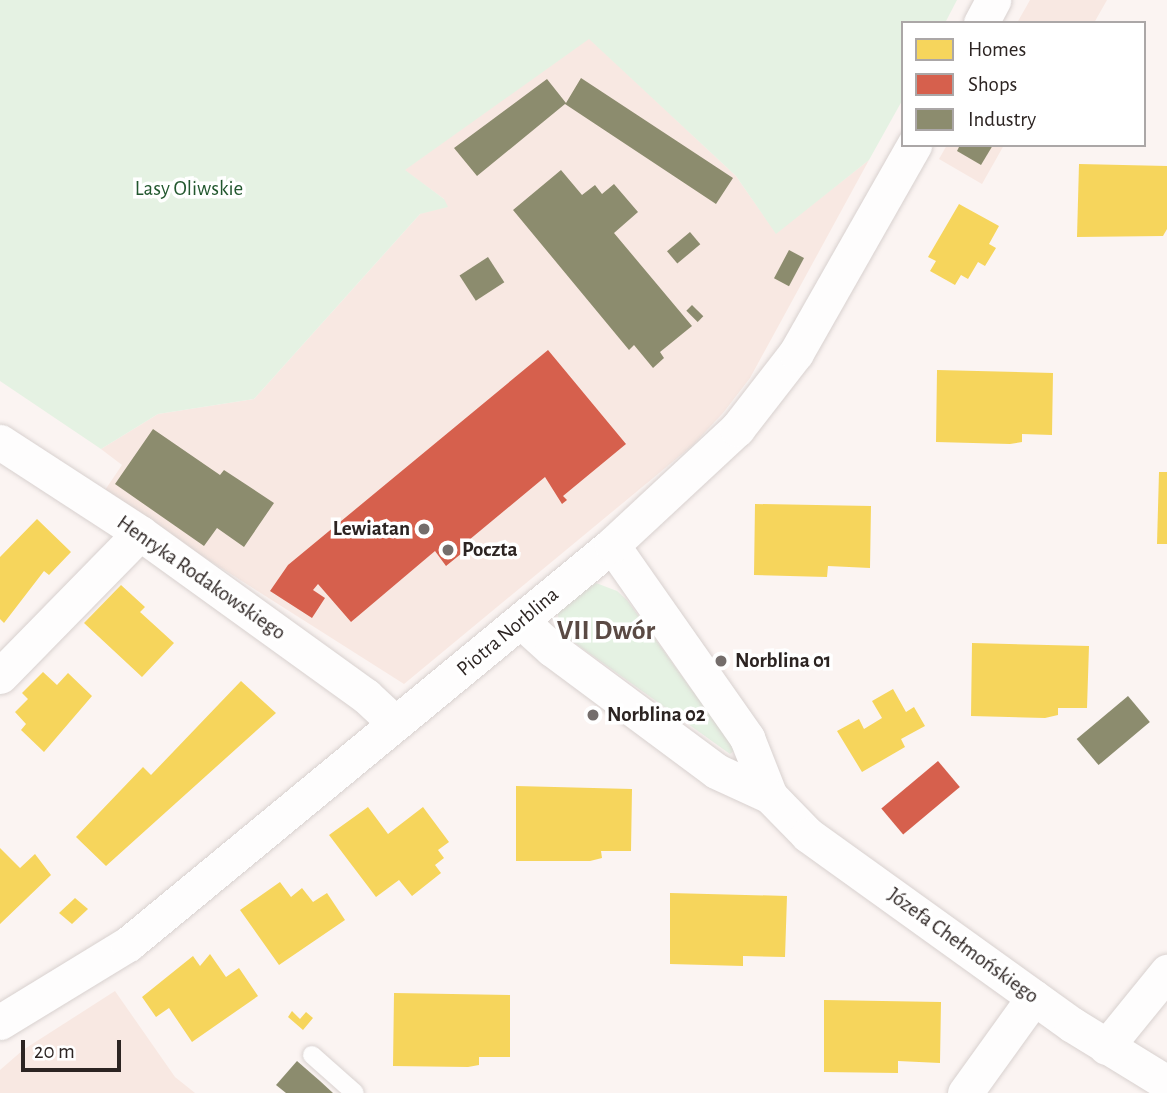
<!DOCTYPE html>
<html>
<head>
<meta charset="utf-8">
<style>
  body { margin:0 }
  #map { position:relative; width:1167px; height:1093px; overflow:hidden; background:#fbf4f2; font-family:"Alegreya Sans",sans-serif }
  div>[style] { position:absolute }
  .built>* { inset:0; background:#f8e8e2 }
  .green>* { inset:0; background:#e5f2e3 }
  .homes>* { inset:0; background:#f6d55c }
  .shops>* { inset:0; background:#d6604d; transform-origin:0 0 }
  .industry>* { inset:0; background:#8c8c6e; transform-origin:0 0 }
  .roads { filter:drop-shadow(0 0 2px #d8d1cf) drop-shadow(0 0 2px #d8d1cf) }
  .lane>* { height:18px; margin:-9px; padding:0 9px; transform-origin:9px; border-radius:9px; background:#fefdfd }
  .street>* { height:35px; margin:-17.5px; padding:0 17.5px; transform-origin:17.5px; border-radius:17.5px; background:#fefdfd }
  .dots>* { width:19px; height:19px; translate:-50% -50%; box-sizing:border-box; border:4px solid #fff; border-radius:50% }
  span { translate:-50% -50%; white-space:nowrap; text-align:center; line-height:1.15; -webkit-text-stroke:7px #fff; paint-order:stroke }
  .park-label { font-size:21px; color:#22572e }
  .poi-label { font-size:21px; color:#2c2422; font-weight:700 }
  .right { translate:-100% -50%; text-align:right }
  .left { translate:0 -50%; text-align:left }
  .street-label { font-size:21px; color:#2c2422 }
  .district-label { font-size:28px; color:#5a4a44; font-weight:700 }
  .legend { position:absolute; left:901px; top:21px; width:245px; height:126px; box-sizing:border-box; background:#fff; border:2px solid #aba7a7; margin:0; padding:9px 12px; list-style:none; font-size:21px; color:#2c2422 }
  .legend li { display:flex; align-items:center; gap:14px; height:35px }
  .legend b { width:35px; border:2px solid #aba7a7 }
  .scale { position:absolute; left:21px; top:1040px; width:100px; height:32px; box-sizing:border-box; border:4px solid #2c2422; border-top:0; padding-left:9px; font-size:21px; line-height:24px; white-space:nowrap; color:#2c2422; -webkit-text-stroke:5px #fff; paint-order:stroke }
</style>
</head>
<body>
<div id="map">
  <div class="built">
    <i style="clip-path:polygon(1030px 0,1107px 0,1094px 23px,1017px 23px)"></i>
    <i style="clip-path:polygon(589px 38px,736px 176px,776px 233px,869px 160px,750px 378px,723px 413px,693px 445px,404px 684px,103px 493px,122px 465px,101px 449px,158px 414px,254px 399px,420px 214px,444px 199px,404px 170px)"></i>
    <i style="clip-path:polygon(947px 145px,1004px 145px,982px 184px,939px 159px)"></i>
    <i style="clip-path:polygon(115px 991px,175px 1077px,195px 1093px,0 1093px,0 1070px,23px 1050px)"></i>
  </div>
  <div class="green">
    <i style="clip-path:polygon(0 0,957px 0,945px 23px,903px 23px,903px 99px,869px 160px,776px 234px,736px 176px,589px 39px,405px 170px,444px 199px,448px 207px,420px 214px,254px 399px,158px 414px,101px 449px,0 381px)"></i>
    <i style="clip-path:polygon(596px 583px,617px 591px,627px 600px,735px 750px,730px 754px,561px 633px,557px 609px)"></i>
  </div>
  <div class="homes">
    <i style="clip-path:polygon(1079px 164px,1167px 166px,1167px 229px,1163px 236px,1077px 237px)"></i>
    <i style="clip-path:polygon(959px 204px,999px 226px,989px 244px,996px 248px,985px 266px,978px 262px,968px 279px,961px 275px,955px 285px,930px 271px,936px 261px,928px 257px)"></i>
    <i style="clip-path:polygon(937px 370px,1053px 373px,1052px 435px,1022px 434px,1022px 442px,1010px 444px,936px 442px)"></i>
    <i style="clip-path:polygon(1159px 472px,1167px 472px,1167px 544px,1157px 544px)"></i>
    <i style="clip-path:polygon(755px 504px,871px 506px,870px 568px,828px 566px,827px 577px,754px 575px)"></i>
    <i style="clip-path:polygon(37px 519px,71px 552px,49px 575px,44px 571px,4px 623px,0 619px,0 557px)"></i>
    <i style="clip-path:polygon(121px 585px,145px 607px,140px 612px,174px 643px,142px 677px,84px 623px)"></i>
    <i style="clip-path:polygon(972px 643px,1089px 646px,1087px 708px,1058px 708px,1058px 715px,1045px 718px,971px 716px)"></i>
    <i style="clip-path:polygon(43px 672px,57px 685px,68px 673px,92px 696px,44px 752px,21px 730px,26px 724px,15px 712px,28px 699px,22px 693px)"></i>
    <i style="clip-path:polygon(241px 681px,276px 713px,106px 866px,76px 837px,143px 767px,151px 775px)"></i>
    <i style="clip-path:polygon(893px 689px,906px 712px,914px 707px,925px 726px,901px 739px,905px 747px,862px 772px,837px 731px,859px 719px,864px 729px,882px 718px,872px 701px)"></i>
    <i style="clip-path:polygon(516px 786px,632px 789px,631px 851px,601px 851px,602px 858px,590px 861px,516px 861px)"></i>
    <i style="clip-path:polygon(368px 807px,388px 834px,423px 807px,449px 842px,438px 850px,444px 858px,435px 865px,441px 873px,412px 896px,399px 880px,376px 897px,329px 835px)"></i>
    <i style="clip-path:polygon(0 848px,20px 868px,35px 854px,51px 875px,0 924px)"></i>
    <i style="clip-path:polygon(280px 882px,291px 897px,302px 888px,313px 902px,327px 893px,345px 920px,279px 965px,240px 910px)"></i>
    <i style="clip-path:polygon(670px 893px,787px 896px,785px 957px,743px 956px,743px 966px,670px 964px)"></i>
    <i style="clip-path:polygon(75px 898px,88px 909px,72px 924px,59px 913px)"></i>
    <i style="clip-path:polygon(210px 954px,226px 977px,239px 968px,258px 996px,192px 1042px,169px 1008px,156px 1017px,142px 997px,193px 956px,200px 966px)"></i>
    <i style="clip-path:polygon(394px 993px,510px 995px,510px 1057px,479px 1057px,479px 1065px,468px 1067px,393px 1066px)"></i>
    <i style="clip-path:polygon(824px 1000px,941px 1002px,940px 1063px,898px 1061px,898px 1073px,824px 1072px)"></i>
    <i style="clip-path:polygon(292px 1011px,300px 1019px,306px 1012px,313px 1018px,303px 1030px,288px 1017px)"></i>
  </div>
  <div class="shops">
    <i style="clip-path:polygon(548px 350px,626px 444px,563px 496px,567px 500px,562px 504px,545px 477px,463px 545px,467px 549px,446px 566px,435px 551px,351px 622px,318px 584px,313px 590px,325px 598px,312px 618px,270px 591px,288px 565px)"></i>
    <i style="left:938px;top:761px;width:34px;height:74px;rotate:50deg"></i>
  </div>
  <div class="industry">
    <i style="clip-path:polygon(581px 78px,733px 178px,716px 204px,565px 104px,477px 176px,454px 148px,547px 79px,566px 103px)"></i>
    <i style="clip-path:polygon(960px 145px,993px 145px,981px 165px,957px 151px)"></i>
    <i style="clip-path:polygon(561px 170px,582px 195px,595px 185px,602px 194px,614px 184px,638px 212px,614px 233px,692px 326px,660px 352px,664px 358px,653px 368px,634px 345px,629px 350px,513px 210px)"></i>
    <i style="left:690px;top:232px;width:16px;height:30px;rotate:50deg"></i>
    <i style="left:789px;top:250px;width:17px;height:32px;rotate:28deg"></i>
    <i style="left:488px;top:257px;width:30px;height:34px;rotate:57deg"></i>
    <i style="left:692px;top:305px;width:16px;height:8px;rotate:45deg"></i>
    <i style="clip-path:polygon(153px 429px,220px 475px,224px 470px,274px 503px,244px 547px,217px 528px,204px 546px,115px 484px)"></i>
    <i style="left:1128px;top:696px;width:34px;height:67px;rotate:50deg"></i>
    <i style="clip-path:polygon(297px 1061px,320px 1081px,333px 1093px,286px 1093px,276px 1085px)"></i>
  </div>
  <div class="roads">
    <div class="lane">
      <i style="left:312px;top:1055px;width:57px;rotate:41.5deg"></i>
    </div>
    <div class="street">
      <i style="left:981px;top:23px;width:26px;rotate:-62deg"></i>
      <i style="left:0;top:442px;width:167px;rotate:33deg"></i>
      <i style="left:140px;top:533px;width:279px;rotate:35.8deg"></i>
      <i style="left:366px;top:696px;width:40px;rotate:43deg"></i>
      <i style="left:612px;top:545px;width:236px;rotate:55deg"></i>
      <i style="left:747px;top:738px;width:62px;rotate:68.4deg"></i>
      <i style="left:521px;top:621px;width:42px;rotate:42.1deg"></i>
      <i style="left:552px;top:649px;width:204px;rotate:36.6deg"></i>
      <i style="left:716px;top:771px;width:60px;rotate:24.8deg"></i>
      <i style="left:770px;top:796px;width:54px;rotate:45.7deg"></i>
      <i style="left:808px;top:835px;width:324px;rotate:35.7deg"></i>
      <i style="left:1071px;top:1024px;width:113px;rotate:31.6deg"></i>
      <i style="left:0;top:676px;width:200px;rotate:-45.6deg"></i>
      <i style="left:0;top:1022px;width:150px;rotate:-31.4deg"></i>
      <i style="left:128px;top:944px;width:627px;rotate:-39.5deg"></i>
      <i style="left:612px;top:545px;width:171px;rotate:-42.9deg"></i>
      <i style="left:737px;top:429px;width:96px;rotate:-52.2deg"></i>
      <i style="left:796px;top:353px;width:239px;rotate:-60.4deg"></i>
      <i style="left:1106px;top:1047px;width:97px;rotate:-50.9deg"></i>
      <i style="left:965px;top:1093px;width:118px;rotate:-54.3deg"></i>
    </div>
  </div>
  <div class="dots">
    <i style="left:424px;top:529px;background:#746d6b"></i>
    <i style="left:448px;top:550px;background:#746d6b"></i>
    <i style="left:721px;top:661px;background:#746d6b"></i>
    <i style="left:593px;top:715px;background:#746d6b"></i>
  </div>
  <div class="park-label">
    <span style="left:189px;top:189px">Lasy Oliwskie</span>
  </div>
  <div class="poi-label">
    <span class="right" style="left:410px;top:529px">Lewiatan</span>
    <span class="left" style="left:462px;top:550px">Poczta</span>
    <span class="left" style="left:735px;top:661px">Norblina 01</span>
    <span class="left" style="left:607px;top:715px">Norblina 02</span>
  </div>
  <div class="street-label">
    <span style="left:201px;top:578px;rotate:35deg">Henryka Rodakowskiego</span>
    <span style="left:508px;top:632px;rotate:-40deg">Piotra Norblina</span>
    <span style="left:963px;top:946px;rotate:36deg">Józefa Chełmońskiego</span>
  </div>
  <div class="district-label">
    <span style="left:606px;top:631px">VII Dwór</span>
  </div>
  <ul class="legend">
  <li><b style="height:19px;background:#f6d55c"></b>Homes</li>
  <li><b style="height:19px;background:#d6604d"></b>Shops</li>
  <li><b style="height:19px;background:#8c8c6e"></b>Industry</li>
  </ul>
  <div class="scale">20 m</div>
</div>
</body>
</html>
